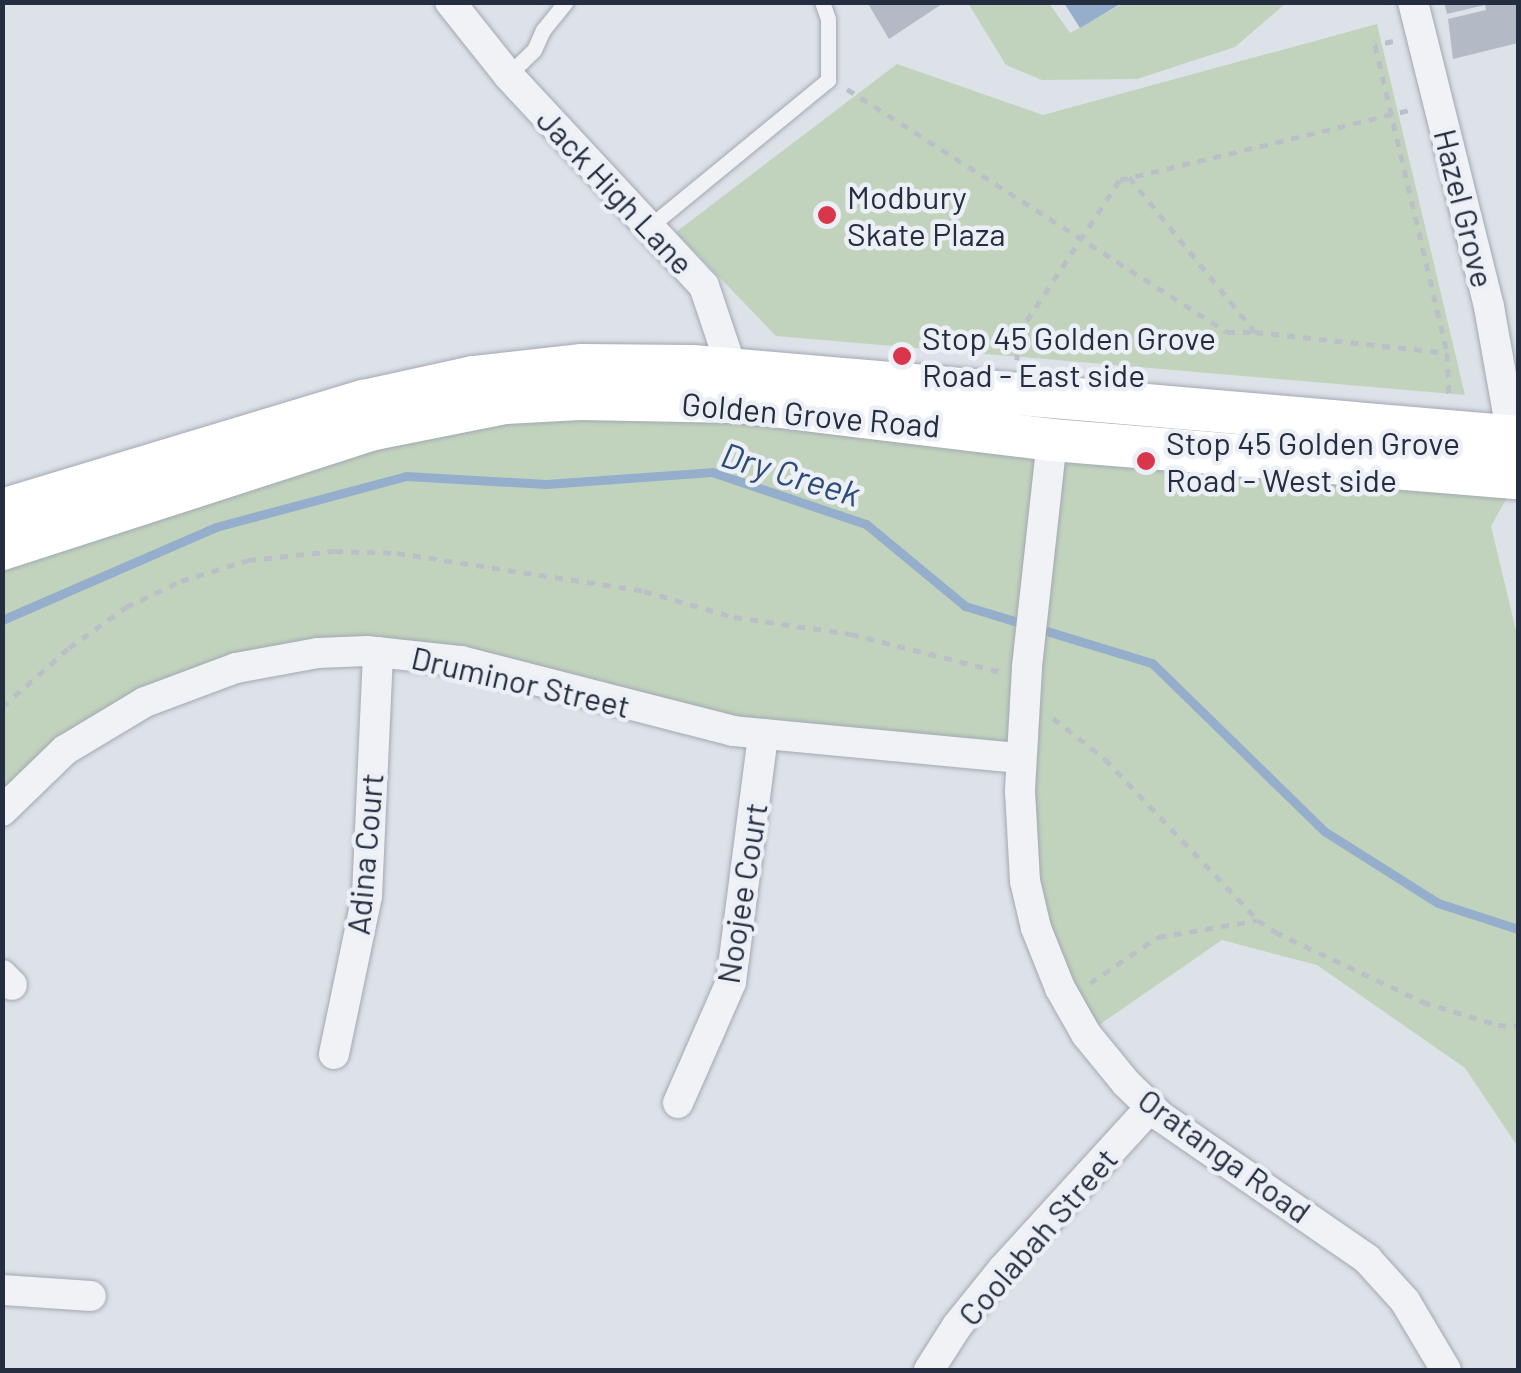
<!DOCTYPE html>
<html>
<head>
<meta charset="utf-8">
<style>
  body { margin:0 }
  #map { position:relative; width:1521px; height:1373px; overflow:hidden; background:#dde1e8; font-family:Barlow,sans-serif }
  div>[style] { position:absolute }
  .green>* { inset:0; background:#c2d3bd }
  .water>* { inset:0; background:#94aecc }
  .stream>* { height:9px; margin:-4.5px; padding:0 4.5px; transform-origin:4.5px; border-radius:4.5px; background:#94aecc }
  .building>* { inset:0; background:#b4bac5 }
  .path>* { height:5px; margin-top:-2.5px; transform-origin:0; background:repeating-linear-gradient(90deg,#bbbfc7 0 8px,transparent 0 16px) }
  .roads { filter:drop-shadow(0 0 2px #a2a8b2) drop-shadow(0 0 2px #a2a8b2) }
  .lane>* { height:15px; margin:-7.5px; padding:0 7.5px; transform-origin:7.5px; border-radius:7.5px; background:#f0f2f6 }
  .street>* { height:30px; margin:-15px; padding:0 15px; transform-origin:15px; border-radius:15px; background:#f0f2f6 }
  .secondary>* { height:42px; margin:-21px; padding:0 21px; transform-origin:21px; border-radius:21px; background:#fff }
  .dots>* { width:28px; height:28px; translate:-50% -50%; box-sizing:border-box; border:5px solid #ecf0f6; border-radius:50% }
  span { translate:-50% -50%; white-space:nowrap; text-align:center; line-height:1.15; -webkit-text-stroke:9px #ecf0f6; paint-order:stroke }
  .street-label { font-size:32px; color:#252e40 }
  .poi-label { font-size:32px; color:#252e40 }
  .left { translate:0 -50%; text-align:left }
  .water-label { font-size:35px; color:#2c4c77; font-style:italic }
  .frame { position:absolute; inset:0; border:5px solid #252e40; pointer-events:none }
</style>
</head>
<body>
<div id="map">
  <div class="green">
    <i style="clip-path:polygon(968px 3px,1049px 3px,1070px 33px,1124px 3px,1286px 3px,1235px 47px,1137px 79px,1042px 80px,1006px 65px)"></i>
    <i style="clip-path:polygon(1377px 24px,1465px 395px,776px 336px,676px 232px,897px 64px,1043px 115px)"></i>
    <i style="clip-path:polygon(505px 403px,1518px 478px,1491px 526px,1518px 639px,1518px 1147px,1465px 1068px,1317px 965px,1222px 940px,1086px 1034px,1036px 927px,1021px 758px,733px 731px,420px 654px,189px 683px,3px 811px,3px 549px)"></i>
  </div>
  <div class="water">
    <i style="clip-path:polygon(1064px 3px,1122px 3px,1080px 28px)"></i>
  </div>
  <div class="stream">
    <i style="left:2px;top:620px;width:233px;rotate:-23.5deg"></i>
    <i style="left:216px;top:527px;width:197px;rotate:-15deg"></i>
    <i style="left:406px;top:476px;width:140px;rotate:3.3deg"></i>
    <i style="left:546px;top:484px;width:166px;rotate:-4.1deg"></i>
    <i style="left:712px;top:472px;width:163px;rotate:18.7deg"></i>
    <i style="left:866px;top:524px;width:129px;rotate:39.6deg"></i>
    <i style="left:965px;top:606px;width:195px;rotate:17deg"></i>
    <i style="left:1152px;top:663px;width:240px;rotate:44.3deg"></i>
    <i style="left:1324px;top:831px;width:135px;rotate:32.3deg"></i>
    <i style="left:1438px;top:903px;width:84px;rotate:18deg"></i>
  </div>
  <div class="building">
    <i style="clip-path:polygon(867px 2px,945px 2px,889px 39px)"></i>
    <i style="clip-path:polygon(1444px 2px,1518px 2px,1518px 43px,1453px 59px,1448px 19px,1486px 10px,1485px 5px,1447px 14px)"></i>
  </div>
  <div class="path">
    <i style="left:1393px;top:41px;width:18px;rotate:167deg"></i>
    <i style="left:1375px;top:45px;width:316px;rotate:76.8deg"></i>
    <i style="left:1447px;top:353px;width:44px;rotate:87.4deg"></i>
    <i style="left:847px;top:89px;width:451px;rotate:32.6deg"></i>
    <i style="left:1227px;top:332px;width:28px"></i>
    <i style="left:1255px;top:332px;width:193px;rotate:6.2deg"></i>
    <i style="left:1129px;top:177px;width:200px;rotate:50.9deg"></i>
    <i style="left:1017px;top:360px;width:26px;rotate:-88deg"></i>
    <i style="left:1018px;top:334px;width:185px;rotate:-56.5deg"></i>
    <i style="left:1120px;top:180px;width:298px;rotate:-13.6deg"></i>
    <i style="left:2px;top:707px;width:89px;rotate:-41.4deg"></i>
    <i style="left:69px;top:648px;width:70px;rotate:-35.7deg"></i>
    <i style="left:126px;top:607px;width:61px;rotate:-25.3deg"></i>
    <i style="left:181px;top:581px;width:70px;rotate:-17.4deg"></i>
    <i style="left:248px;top:560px;width:87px;rotate:-5.9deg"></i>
    <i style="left:335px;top:551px;width:62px;rotate:1.8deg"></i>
    <i style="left:397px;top:553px;width:250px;rotate:8.7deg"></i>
    <i style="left:644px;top:591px;width:94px;rotate:16.1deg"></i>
    <i style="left:734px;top:617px;width:118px;rotate:8.3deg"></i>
    <i style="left:851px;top:634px;width:155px;rotate:14.2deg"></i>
    <i style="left:1053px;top:718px;width:66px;rotate:38.3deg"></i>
    <i style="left:1105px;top:759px;width:222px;rotate:46.5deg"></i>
    <i style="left:1258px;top:920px;width:21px;rotate:35deg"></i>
    <i style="left:1275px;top:932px;width:164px;rotate:25.3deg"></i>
    <i style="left:1423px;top:1002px;width:78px;rotate:17deg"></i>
    <i style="left:1498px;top:1025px;width:20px;rotate:3deg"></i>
    <i style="left:1090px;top:983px;width:82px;rotate:-34.1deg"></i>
    <i style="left:1158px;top:937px;width:101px;rotate:-9.6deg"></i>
  </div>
  <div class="roads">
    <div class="lane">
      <i style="left:508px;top:75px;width:36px;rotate:-44deg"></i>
      <i style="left:534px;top:50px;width:22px;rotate:-66deg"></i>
      <i style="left:543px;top:30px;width:36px;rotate:-51deg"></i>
      <i style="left:649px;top:227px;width:232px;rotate:-39.4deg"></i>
      <i style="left:828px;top:80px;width:61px;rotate:-90deg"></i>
      <i style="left:828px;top:19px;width:18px;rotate:-109deg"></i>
    </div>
    <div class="street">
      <i style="left:450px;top:2px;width:93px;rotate:51.5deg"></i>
      <i style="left:508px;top:75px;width:288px;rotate:47.1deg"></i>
      <i style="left:704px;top:286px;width:103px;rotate:71.4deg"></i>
      <i style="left:1413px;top:2px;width:314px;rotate:76deg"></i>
      <i style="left:1489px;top:307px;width:148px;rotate:79.9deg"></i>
      <i style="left:1052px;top:440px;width:229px;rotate:96.3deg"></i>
      <i style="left:1027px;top:668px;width:123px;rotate:93.3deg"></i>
      <i style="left:1020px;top:791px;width:90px;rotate:86.8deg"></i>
      <i style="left:1025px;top:881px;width:48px;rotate:76.8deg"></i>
      <i style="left:1036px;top:928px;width:65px;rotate:68.2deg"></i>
      <i style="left:1060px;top:988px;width:53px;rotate:60.5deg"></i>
      <i style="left:1086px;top:1034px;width:63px;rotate:50.8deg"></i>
      <i style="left:1126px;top:1083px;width:47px;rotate:44.1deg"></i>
      <i style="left:1160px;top:1116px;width:252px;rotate:34.6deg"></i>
      <i style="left:1367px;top:1259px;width:57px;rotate:47.9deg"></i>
      <i style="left:1405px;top:1301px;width:80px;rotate:59.3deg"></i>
      <i style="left:2px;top:811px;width:88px;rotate:-44.1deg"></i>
      <i style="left:65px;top:750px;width:93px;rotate:-31deg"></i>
      <i style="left:145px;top:702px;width:97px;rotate:-20.5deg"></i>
      <i style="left:236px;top:668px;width:83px;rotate:-10.4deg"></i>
      <i style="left:318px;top:653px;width:49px;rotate:-2.3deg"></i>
      <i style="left:367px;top:651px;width:95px;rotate:6.1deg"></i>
      <i style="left:461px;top:661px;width:281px;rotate:14.4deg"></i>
      <i style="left:733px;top:731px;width:289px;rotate:5.4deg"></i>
      <i style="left:2px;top:975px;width:14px;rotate:45deg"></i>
      <i style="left:334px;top:1054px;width:161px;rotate:-78.2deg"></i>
      <i style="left:367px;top:896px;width:244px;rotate:-87.4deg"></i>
      <i style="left:678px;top:1103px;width:132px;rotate:-66.3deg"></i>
      <i style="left:731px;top:982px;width:250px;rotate:-82.6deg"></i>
      <i style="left:2px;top:1290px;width:89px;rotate:3.9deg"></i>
      <i style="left:929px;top:1370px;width:52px;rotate:-57.5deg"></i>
      <i style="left:957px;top:1326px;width:73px;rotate:-51.1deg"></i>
      <i style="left:1003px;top:1269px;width:219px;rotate:-47.6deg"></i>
    </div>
    <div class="secondary">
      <i style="left:2px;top:510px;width:378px;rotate:-16.8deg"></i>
      <i style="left:364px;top:401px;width:112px;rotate:-12.4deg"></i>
      <i style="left:473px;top:377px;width:110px;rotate:-6.3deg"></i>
      <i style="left:582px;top:365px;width:110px;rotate:0.5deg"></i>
      <i style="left:692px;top:366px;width:829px;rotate:4.91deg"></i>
      <i style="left:2px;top:549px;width:387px;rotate:-17.9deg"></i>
      <i style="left:370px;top:430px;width:138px;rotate:-11.3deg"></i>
      <i style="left:505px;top:403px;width:75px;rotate:-3.1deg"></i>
      <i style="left:580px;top:399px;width:159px;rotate:1.1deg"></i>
      <i style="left:739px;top:402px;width:315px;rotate:6.9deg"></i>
      <i style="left:1052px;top:440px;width:468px;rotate:4.7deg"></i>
    </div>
  </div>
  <div class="dots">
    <i style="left:827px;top:215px;background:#d9364b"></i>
    <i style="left:902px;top:356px;background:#d9364b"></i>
    <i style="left:1146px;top:461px;background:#d9364b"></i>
  </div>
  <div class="street-label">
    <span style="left:616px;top:191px;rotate:47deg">Jack High Lane</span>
    <span style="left:1465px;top:208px;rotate:76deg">Hazel Grove</span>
    <span style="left:811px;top:414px;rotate:5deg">Golden Grove Road</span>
    <span style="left:521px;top:681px;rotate:13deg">Druminor Street</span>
    <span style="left:364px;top:854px;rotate:-85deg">Adina Court</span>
    <span style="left:741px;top:893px;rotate:-81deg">Noojee Court</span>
    <span style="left:1225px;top:1155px;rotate:36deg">Oratanga Road</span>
    <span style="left:1037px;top:1236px;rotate:-49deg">Coolabah Street</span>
  </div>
  <div class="poi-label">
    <span class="left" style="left:847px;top:215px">Modbury<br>Skate Plaza</span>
    <span class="left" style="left:922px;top:356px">Stop 45 Golden Grove<br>Road - East side</span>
    <span class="left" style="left:1166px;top:461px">Stop 45 Golden Grove<br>Road - West side</span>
  </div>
  <div class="water-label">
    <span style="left:791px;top:473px;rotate:17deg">Dry Creek</span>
  </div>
  <div class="frame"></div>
</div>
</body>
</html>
